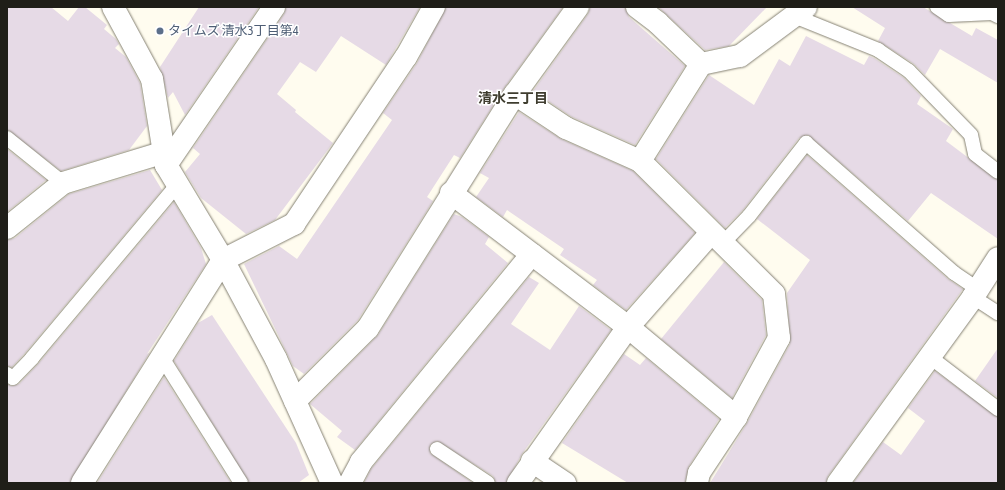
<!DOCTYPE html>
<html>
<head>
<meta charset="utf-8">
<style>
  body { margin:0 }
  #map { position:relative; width:1005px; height:490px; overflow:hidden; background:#fffcef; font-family:"Asap Condensed","Noto Sans JP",sans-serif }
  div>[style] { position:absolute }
  .building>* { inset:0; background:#e6dae6 }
  .roads { filter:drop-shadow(0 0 1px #868274) drop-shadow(0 0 1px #868274) }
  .service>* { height:14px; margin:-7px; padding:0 7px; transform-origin:7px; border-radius:7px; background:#fff }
  .minor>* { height:22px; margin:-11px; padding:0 11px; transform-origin:11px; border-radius:11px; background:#fff }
  .tertiary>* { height:22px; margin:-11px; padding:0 11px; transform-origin:11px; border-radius:11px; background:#fff }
  .dots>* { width:11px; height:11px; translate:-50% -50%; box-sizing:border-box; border:2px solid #fff; border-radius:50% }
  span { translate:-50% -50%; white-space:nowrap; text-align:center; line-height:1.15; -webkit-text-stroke:3px #fff; paint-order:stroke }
  .service-label { font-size:13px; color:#4e5e75 }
  .left { translate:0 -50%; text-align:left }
  .neighbourhood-label { font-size:14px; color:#3f3d2f; font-weight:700 }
  .frame { position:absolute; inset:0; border:8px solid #1f1e18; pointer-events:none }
</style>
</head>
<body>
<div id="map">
  <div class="building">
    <i style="clip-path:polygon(7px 7px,51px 7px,68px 21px,79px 7px,85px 7px,107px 25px,104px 29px,116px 39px,119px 44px,115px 48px,126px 57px,140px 83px,147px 126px,129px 150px,61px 171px,7px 130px)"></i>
    <i style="clip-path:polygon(199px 7px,259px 7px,185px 115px,173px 92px,168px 98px,160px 67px)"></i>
    <i style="clip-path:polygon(286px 7px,420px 7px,386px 65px,341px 36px,316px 72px,300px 62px,277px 94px,296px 110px,295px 112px,333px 143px,275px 220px,246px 234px,201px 198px,185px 172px,200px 154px,193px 148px,284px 14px)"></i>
    <i style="clip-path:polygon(446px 7px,563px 7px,505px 87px,460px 158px,454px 155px,427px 197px,433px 201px,358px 320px,304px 374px,293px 366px,244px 264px,279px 246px,297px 259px,392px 120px,383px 113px,417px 63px)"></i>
    <i style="clip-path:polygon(590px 7px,625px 7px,629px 17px,685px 66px,635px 145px,572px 117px,533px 91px,588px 14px)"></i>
    <i style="clip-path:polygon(658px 7px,767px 7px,729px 46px,705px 50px)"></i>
    <i style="clip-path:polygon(852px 7px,923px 7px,972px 36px,976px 28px,998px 40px,998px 83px,940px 49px,925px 75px,914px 64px,878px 41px,885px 28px)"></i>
    <i style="clip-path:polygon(806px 36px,864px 65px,869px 56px,874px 58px,904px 78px,921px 96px,917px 104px,953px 129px,946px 141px,998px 180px,998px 239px,931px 193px,908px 221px,808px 135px,799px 138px,743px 210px,725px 228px,656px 159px,709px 75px,754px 105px,779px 59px,790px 66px)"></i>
    <i style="clip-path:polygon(519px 112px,561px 139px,633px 171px,695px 233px,626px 310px,593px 285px,597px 280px,560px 255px,564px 249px,507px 210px,503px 217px,476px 197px,489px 178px,480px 173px)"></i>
    <i style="clip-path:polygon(7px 149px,46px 180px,7px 212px)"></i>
    <i style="clip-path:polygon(807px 155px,948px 279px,963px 289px,828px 476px,826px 483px,710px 483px,747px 423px,790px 344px,787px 293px,810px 260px,757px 219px)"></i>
    <i style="clip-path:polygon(150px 170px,162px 190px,26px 352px,12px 367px,7px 366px,7px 240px,15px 238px,69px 194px)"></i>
    <i style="clip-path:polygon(174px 202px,201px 248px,206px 264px,147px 354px,150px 352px,70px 483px,7px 483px,7px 384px,12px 386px,19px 384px,38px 364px)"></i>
    <i style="clip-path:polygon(454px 214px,462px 217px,489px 237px,485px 244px,508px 263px,355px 450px,337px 437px,342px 431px,310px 404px,378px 335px)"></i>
    <i style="clip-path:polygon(724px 262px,762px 300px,766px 335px,732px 398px,661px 339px)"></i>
    <i style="clip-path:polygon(529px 277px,539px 283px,511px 324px,550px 350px,579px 306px,611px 330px,522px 454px,506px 483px,496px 483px,493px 476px,437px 441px,430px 445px,430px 453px,473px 483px,364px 483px,371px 469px)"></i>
    <i style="clip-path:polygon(212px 315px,296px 443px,309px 475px,298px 483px,249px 483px,174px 361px,198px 323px)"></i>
    <i style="clip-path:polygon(998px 348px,998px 398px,975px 381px)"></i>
    <i style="clip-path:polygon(624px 354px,640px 365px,646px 358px,719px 419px,689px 466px,685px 483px,628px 483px,562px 443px)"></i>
    <i style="clip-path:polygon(935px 371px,998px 417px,998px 483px,853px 483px,883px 442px,901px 455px,925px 421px,908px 408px)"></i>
    <i style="clip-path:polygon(164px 377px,231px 483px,97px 483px)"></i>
  </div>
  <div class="roads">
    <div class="service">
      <i style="left:937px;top:7px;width:14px;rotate:34deg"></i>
      <i style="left:949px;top:15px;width:43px;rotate:-2.7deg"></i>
      <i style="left:992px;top:13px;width:7px;rotate:27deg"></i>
      <i style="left:794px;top:16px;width:91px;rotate:22deg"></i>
      <i style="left:878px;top:50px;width:37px;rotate:34deg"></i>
      <i style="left:909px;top:71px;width:89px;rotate:45.9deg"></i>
      <i style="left:971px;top:135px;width:19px;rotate:78deg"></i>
      <i style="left:975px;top:154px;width:29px;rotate:38deg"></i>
      <i style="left:7px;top:138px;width:72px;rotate:38.8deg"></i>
      <i style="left:722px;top:244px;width:39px;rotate:-46deg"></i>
      <i style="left:749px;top:216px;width:93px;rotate:-52deg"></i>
      <i style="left:806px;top:143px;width:197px;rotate:41.3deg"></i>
      <i style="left:954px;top:273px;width:29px;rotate:34deg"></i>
      <i style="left:973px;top:297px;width:30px;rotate:33deg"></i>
      <i style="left:161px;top:356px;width:150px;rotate:57.8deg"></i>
      <i style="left:930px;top:357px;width:86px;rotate:37.4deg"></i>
      <i style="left:7px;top:374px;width:7px;rotate:34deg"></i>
      <i style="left:13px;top:378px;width:28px;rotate:-46deg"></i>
      <i style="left:32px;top:358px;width:226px;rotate:-50deg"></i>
      <i style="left:437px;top:449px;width:61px;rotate:33.7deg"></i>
    </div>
    <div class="minor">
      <i style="left:637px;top:7px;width:26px;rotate:37deg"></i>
      <i style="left:658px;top:23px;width:59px;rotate:43.6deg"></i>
      <i style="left:515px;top:94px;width:61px;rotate:33.7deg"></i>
      <i style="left:566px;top:128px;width:81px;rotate:24deg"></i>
      <i style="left:166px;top:165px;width:191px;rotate:-55.6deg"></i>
      <i style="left:451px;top:193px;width:222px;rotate:37.1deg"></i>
      <i style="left:628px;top:327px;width:125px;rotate:-48.6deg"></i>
      <i style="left:7px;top:228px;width:72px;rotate:-38.8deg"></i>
      <i style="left:63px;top:183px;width:103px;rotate:-16.9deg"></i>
      <i style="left:295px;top:401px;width:103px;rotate:-45deg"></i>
      <i style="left:368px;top:328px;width:276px;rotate:-57.9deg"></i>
      <i style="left:515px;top:94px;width:107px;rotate:-54.1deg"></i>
      <i style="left:532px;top:461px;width:40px;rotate:34deg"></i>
      <i style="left:82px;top:483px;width:264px;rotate:-57.7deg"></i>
      <i style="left:223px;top:260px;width:80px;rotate:-26.9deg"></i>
      <i style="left:294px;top:224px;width:201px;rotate:-56.2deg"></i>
      <i style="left:406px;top:57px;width:57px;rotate:-60.8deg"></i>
      <i style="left:350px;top:483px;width:24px;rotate:-62deg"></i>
      <i style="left:361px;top:462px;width:269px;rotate:-50.6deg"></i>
      <i style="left:518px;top:483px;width:191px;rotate:-54.8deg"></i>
      <i style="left:628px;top:327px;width:141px;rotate:39.8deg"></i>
      <i style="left:697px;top:483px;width:10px;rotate:-79deg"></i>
      <i style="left:699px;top:473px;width:67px;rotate:-56.5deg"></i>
      <i style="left:736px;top:417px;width:90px;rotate:-61.4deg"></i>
      <i style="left:779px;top:338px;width:44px;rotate:-96.5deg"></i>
      <i style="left:774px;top:294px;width:189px;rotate:-135.2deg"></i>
      <i style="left:640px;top:161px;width:115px;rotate:-57.8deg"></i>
      <i style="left:701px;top:64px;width:40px;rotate:-12deg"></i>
      <i style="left:740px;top:56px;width:82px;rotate:-36.6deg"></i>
      <i style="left:838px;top:483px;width:230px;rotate:-54deg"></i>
      <i style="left:973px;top:297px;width:46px;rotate:-57.3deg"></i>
    </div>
    <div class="tertiary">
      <i style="left:113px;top:7px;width:82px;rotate:61.6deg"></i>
      <i style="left:152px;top:79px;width:87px;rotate:80.8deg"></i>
      <i style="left:166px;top:165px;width:111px;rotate:59deg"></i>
      <i style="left:223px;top:260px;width:112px;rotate:61.8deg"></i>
      <i style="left:276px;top:359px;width:136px;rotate:65.7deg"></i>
    </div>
  </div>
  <div class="dots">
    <i style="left:160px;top:31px;background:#5c6f8a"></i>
  </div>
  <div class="service-label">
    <span class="left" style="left:168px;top:31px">タイムズ 清水3丁目第4</span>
  </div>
  <div class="neighbourhood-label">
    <span style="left:513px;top:98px">清水三丁目</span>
  </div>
  <div class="frame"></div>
</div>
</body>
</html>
